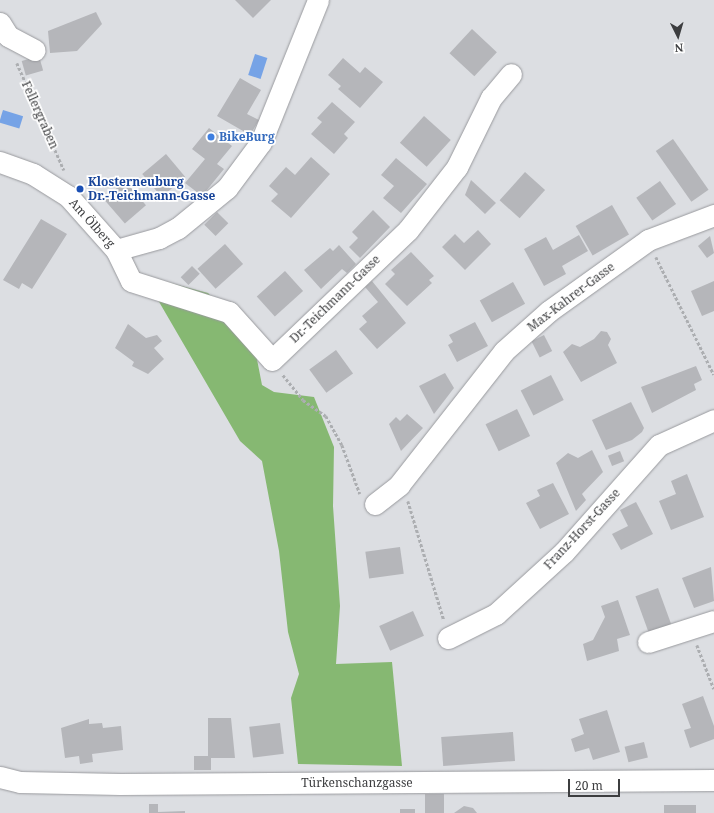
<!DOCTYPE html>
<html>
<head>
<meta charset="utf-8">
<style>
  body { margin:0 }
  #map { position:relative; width:714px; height:813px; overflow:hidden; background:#dcdee2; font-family:"Noto Serif",serif }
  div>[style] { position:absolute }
  .forest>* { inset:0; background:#86b872 }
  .water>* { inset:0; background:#76a3e6; transform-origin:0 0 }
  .building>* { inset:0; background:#b5b6ba; transform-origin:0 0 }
  .path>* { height:2.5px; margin-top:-1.25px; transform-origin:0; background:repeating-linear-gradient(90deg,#acaeb1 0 3px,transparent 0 5px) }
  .roads { filter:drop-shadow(0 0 1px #98999d) drop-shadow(0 0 1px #98999d) }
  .minor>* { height:21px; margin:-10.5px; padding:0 10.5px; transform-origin:10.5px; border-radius:10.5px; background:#fff }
  .dots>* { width:11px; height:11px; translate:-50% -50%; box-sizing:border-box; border:2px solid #fff; border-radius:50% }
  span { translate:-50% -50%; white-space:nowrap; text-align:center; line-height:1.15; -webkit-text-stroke:3.5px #fff; paint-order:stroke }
  .street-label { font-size:12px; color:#3c3d3f }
  .shop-label { font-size:12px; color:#366cbe; font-weight:700 }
  .left { translate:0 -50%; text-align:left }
  .transit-label { font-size:12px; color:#164399; font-weight:700 }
  .north { position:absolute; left:658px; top:16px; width:40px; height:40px; -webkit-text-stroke:3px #fff; paint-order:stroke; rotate:175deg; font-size:11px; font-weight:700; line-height:16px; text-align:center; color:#3c3d3f }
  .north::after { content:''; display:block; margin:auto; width:14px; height:18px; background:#3c3d3f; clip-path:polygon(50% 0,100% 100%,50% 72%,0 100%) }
  .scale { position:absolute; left:568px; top:779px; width:52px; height:18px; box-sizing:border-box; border:2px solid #3c3d3f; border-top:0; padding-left:5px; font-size:12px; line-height:14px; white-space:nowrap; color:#3c3d3f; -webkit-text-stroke:3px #fff; paint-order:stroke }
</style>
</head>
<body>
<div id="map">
  <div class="forest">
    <i style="clip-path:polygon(144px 276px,208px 293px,253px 339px,262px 385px,274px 392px,314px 397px,334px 447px,333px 506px,340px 606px,336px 664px,392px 662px,402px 766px,298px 764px,291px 698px,299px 674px,288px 632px,279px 551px,262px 461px,240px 441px)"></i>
  </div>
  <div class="water">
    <i style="left:255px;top:54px;width:13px;height:22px;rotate:18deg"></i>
    <i style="left:3px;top:110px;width:21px;height:13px;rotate:17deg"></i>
  </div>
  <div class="building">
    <i style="clip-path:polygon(235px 0,271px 0,253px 18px)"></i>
    <i style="clip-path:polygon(96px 12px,102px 24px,77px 51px,50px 53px,48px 31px)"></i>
    <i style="left:472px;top:29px;width:34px;height:33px;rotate:43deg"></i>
    <i style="left:39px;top:56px;width:15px;height:18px;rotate:74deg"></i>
    <i style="clip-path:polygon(343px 58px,360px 73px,365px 67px,383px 82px,360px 108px,338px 89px,341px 86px,328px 75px)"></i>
    <i style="clip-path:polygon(240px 78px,261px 90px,247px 114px,259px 120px,250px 135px,217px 116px)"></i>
    <i style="clip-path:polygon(332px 102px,355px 122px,344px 134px,348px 138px,334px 154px,311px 134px,322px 122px,317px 118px)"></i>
    <i style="left:424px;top:116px;width:36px;height:36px;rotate:42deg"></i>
    <i style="clip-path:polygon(209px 128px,232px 146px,217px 164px,224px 169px,202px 196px,185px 183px,205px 159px,192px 149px)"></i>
    <i style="left:673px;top:139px;width:62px;height:21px;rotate:55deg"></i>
    <i style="left:166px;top:154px;width:30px;height:31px;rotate:50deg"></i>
    <i style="clip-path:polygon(311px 157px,330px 174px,291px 218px,271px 201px,278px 194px,269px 186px,286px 167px,295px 175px)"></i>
    <i style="clip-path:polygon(396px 158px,427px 184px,401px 213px,383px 198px,394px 186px,381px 175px)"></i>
    <i style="left:525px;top:172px;width:27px;height:38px;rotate:42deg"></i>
    <i style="clip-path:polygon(471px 180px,496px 203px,485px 214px,465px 195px)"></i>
    <i style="left:125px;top:181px;width:32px;height:28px;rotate:49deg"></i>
    <i style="left:660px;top:181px;width:28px;height:29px;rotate:55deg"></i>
    <i style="left:612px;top:205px;width:34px;height:42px;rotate:60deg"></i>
    <i style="clip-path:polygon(373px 210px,390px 227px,360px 258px,349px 247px,358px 238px,352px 232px)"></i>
    <i style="left:217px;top:212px;width:16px;height:18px;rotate:45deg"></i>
    <i style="clip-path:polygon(41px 219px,67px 234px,32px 289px,22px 283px,19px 289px,3px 280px)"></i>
    <i style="clip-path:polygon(478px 230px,491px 244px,465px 270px,442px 247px,455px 234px,464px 243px)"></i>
    <i style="clip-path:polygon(579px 235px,588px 251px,562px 266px,566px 274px,544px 286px,524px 249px,546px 237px,553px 250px)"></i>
    <i style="clip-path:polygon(710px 236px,714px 253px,707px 258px,698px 246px)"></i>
    <i style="left:225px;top:244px;width:27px;height:37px;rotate:48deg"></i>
    <i style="clip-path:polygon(339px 245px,356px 264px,347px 273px,342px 269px,321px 289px,304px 270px,330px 248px,333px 251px)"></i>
    <i style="clip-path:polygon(411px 252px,434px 276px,429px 280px,432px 283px,407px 306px,385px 284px,395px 274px,391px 270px)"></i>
    <i style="left:192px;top:266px;width:11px;height:16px;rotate:45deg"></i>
    <i style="left:285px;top:271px;width:27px;height:38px;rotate:48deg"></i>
    <i style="clip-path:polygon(372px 281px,406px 323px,377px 349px,359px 329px,367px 322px,362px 316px,378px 302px,365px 287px)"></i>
    <i style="clip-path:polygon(714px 281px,714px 311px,702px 316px,691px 291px)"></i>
    <i style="left:513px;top:282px;width:25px;height:38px;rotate:61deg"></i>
    <i style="clip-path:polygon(475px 322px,488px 346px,457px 362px,448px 345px,453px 342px,449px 335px)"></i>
    <i style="clip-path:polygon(128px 324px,146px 338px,157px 335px,162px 341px,154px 348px,164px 359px,148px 374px,132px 366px,134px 362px,115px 348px)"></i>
    <i style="clip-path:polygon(601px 331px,607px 332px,611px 339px,608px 345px,617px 363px,581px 382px,563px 352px,572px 344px,580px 347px,594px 339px)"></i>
    <i style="left:544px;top:335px;width:18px;height:14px;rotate:63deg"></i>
    <i style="left:336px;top:350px;width:29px;height:33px;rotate:54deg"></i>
    <i style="clip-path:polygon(696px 366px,702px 380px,694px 384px,696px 390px,652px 413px,641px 387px)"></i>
    <i style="clip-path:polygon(445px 373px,454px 388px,434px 414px,419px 386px)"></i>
    <i style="left:551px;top:375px;width:28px;height:34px;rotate:63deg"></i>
    <i style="clip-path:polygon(631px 402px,644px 428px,642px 432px,632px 440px,606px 450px,592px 420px)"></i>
    <i style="left:517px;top:409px;width:30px;height:35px;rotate:64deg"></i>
    <i style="clip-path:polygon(407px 414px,423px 428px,401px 451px,389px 424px,396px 417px,400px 421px)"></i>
    <i style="clip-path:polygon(592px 450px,603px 472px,582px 494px,586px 500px,576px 511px,556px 463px,568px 453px,578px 458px)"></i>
    <i style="left:620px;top:451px;width:11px;height:13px;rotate:68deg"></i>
    <i style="clip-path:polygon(687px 474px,704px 517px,671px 530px,659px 501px,676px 494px,671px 481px)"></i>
    <i style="clip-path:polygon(553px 483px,569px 514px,540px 529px,526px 503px,540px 496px,537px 490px)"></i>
    <i style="clip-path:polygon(636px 502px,653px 534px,621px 550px,612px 534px,628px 526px,620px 510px)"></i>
    <i style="left:400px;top:547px;width:27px;height:35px;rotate:82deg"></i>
    <i style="clip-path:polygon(711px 567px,714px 601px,694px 608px,682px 578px)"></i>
    <i style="left:658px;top:588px;width:40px;height:24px;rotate:70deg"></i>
    <i style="clip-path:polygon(618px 600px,630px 635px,617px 639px,619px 651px,587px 661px,583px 644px,593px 640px,605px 617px,601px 606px)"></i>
    <i style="left:413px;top:611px;width:27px;height:37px;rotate:66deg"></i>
    <i style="clip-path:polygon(703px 696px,714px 726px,714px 739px,690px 748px,684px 730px,691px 728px,682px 704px)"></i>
    <i style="clip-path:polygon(607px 710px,620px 752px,593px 760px,589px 748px,575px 752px,571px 739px,584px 734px,579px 719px)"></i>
    <i style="clip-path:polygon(208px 718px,231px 718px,235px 758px,211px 758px,211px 770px,194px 770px,194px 756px,208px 756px)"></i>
    <i style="clip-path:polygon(89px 719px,89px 724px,102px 723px,103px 728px,121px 726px,123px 750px,92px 754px,93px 762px,80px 764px,79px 756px,65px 758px,61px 728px)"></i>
    <i style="left:280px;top:723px;width:31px;height:31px;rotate:83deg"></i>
    <i style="left:513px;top:732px;width:29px;height:72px;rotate:86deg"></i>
    <i style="left:644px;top:742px;width:16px;height:20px;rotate:76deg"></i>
    <i style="left:425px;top:794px;width:19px;height:19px"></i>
    <i style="left:149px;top:804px;width:9px;height:9px"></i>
    <i style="left:664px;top:805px;width:32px;height:8px"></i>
    <i style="clip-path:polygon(464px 806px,473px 808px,477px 813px,454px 813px)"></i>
    <i style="left:400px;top:809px;width:15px;height:4px"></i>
    <i style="clip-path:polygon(185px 811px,185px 813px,158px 813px,158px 812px)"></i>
  </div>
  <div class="path">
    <i style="left:17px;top:63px;width:117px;rotate:66.3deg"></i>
    <i style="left:656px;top:257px;width:131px;rotate:63.8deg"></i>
    <i style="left:283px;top:375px;width:32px;rotate:51deg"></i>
    <i style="left:303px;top:400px;width:28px;rotate:35deg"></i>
    <i style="left:326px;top:416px;width:33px;rotate:61deg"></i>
    <i style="left:342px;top:445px;width:52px;rotate:69.8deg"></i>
    <i style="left:408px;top:501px;width:124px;rotate:73.2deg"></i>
    <i style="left:697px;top:645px;width:47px;rotate:68.9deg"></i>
  </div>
  <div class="roads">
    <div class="minor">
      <i style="left:0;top:23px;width:15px;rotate:58deg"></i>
      <i style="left:8px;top:36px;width:30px;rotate:28deg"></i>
      <i style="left:0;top:162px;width:35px;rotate:20deg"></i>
      <i style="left:33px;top:174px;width:41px;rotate:32.2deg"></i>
      <i style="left:68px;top:196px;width:72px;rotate:48.4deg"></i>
      <i style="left:116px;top:250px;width:45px;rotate:-15.6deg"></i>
      <i style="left:159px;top:238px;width:21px;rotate:-28deg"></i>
      <i style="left:178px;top:228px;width:63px;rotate:-39.2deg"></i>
      <i style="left:227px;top:188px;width:57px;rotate:-53.5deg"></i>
      <i style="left:261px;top:142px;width:153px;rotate:-68.1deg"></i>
      <i style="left:116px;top:250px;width:34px;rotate:64deg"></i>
      <i style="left:131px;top:281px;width:103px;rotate:17.6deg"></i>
      <i style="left:229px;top:312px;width:64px;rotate:48.1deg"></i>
      <i style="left:272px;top:360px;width:188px;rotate:-43.7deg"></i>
      <i style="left:408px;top:230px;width:80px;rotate:-52.1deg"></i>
      <i style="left:457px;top:167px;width:77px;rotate:-63.8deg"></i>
      <i style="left:491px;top:98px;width:31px;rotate:-50deg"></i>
      <i style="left:375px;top:504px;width:31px;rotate:-38deg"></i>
      <i style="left:399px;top:485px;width:170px;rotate:-51.9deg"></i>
      <i style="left:504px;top:351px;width:60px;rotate:-41.6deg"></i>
      <i style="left:549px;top:311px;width:122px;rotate:-35.6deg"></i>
      <i style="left:648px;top:240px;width:71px;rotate:-20.7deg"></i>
      <i style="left:448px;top:638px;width:54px;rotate:-26.6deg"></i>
      <i style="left:496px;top:614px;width:92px;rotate:-42.4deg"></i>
      <i style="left:564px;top:552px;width:143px;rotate:-48.4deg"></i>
      <i style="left:659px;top:445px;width:60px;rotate:-24.4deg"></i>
      <i style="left:648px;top:642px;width:69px;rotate:-17.7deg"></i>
      <i style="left:0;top:777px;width:21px;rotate:14deg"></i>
      <i style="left:20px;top:782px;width:100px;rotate:1.1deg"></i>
      <i style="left:120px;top:784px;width:594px;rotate:-0.39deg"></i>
    </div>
  </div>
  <div class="dots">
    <i style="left:211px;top:137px;background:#3f7fe0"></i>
    <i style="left:80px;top:189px;background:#1a4fb4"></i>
  </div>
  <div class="street-label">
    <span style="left:40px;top:115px;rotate:66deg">Fellergraben</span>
    <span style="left:92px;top:223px;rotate:48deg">Am Ölberg</span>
    <span style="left:571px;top:297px;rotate:-37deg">Max-Kahrer-Gasse</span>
    <span style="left:335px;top:299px;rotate:-44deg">Dr.-Teichmann-Gasse</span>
    <span style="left:582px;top:529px;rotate:-47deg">Franz-Horst-Gasse</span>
    <span style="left:357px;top:783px">Türkenschanzgasse</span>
  </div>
  <div class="shop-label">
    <span class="left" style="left:219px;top:137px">BikeBurg</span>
  </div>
  <div class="transit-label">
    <span class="left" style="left:88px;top:189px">Klosterneuburg<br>Dr.-Teichmann-Gasse</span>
  </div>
  <div class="north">N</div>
  <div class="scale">20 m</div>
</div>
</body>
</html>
